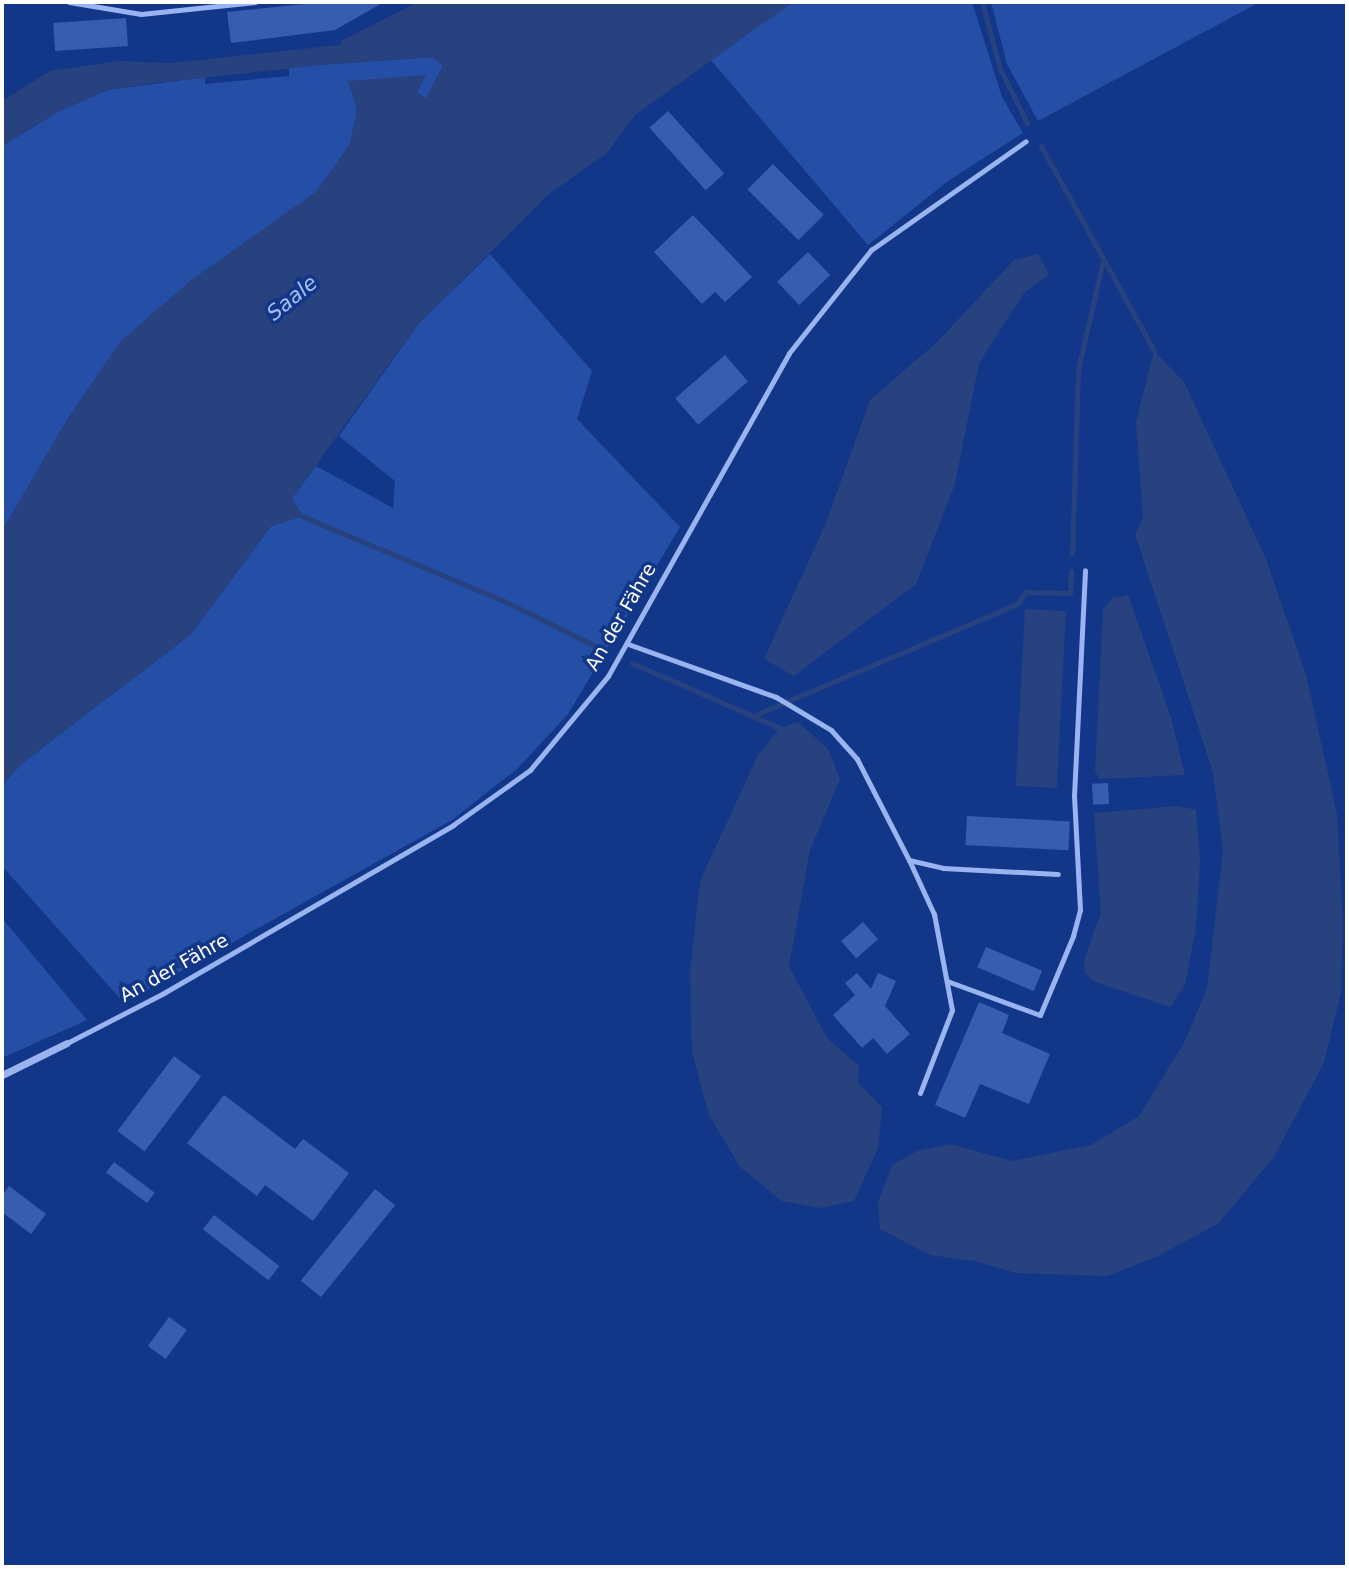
<!DOCTYPE html>
<html>
<head>
<meta charset="utf-8">
<style>
  body { margin:0 }
  #map { position:relative; width:1349px; height:1569px; overflow:hidden; background:#133788; font-family:"DejaVu Sans",sans-serif }
  div>[style] { position:absolute }
  .green>* { inset:0; background:#254ea7 }
  .water>* { inset:0; background:#27427e; transform-origin:0 0 }
  .stream>* { height:5px; margin:-2.5px; padding:0 2.5px; transform-origin:2.5px; border-radius:2.5px; background:#27427e }
  .canal>* { height:18px; margin:-9px; padding:0 9px; transform-origin:9px; border-radius:9px; background:#27427e }
  .building>* { inset:0; background:#375db0; transform-origin:0 0 }
  .service>* { height:5px; margin:-2.5px; padding:0 2.5px; transform-origin:2.5px; border-radius:2.5px; background:#99b4f0 }
  .minor>* { height:7px; margin:-3.5px; padding:0 3.5px; transform-origin:3.5px; border-radius:3.5px; background:#99b4f0 }
  span { translate:-50% -50%; white-space:nowrap; text-align:center; line-height:1.15; -webkit-text-stroke:7px #133788; paint-order:stroke }
  .street-label { font-size:19px; color:#fff }
  .water-label { font-size:21px; color:#a4bff7; font-style:italic }
  .frame { position:absolute; inset:0; border:4px solid #fff; pointer-events:none }
</style>
</head>
<body>
<div id="map">
  <div class="green">
    <i style="clip-path:polygon(793px 2px,972px 2px,1002px 97px,1023px 133px,948px 181px,868px 245px,710px 59px)"></i>
    <i style="clip-path:polygon(991px 2px,1260px 2px,1038px 121px,1007px 64px)"></i>
    <i style="clip-path:polygon(434px 57px,443px 66px,426px 99px,417px 93px,425px 75px,357px 110px,350px 144px,317px 191px,121px 341px,67px 420px,2px 531px,2px 146px,61px 110px,108px 90px,205px 77px,205px 84px,289px 76px,289px 67px)"></i>
    <i style="clip-path:polygon(490px 254px,592px 371px,577px 419px,680px 527px,568px 714px,518px 768px,452px 820px,124px 1003px,2px 866px,2px 786px,20px 765px,191px 634px,271px 526px,302px 516px,292px 498px,316px 466px,393px 508px,395px 481px,339px 436px,419px 323px)"></i>
    <i style="clip-path:polygon(2px 918px,87px 1020px,2px 1058px)"></i>
  </div>
  <div class="water">
    <i style="clip-path:polygon(418px 2px,793px 2px,635px 115px,607px 153px,549px 194px,419px 323px,292px 498px,303px 516px,271px 526px,191px 634px,20px 765px,2px 786px,2px 531px,67px 420px,121px 341px,190px 281px,317px 191px,350px 144px,357px 110px,348px 81px,426px 75px,417px 93px,426px 98px,443px 66px,434px 57px,315px 65px,313px 52px,341px 49px,341px 41px)"></i>
    <i style="clip-path:polygon(119px 61px,186px 64px,187px 78px,108px 90px,61px 110px,2px 146px,2px 101px,50px 71px)"></i>
    <i style="clip-path:polygon(1038px 254px,1049px 274px,1024px 293px,979px 363px,955px 484px,916px 584px,794px 676px,764px 659px,826px 523px,870px 400px,936px 343px,1014px 260px)"></i>
    <i style="clip-path:polygon(1154px 351px,1184px 382px,1266px 559px,1306px 675px,1337px 814px,1343px 924px,1341px 992px,1324px 1063px,1273px 1158px,1219px 1223px,1158px 1256px,1107px 1276px,1016px 1273px,974px 1261px,930px 1255px,880px 1229px,878px 1203px,892px 1165px,917px 1151px,950px 1144px,1012px 1161px,1091px 1145px,1139px 1116px,1184px 1043px,1207px 989px,1223px 850px,1213px 772px,1135px 534px,1143px 517px,1136px 422px)"></i>
    <i style="clip-path:polygon(1128px 595px,1171px 717px,1185px 775px,1100px 779px,1095px 772px,1103px 610px,1112px 598px)"></i>
    <i style="left:1025px;top:609px;width:41px;height:177px;rotate:3deg"></i>
    <i style="clip-path:polygon(798px 722px,828px 749px,840px 779px,810px 850px,789px 966px,827px 1038px,859px 1066px,858px 1083px,882px 1107px,878px 1148px,854px 1201px,820px 1208px,782px 1201px,740px 1167px,709px 1115px,692px 1052px,690px 973px,700px 881px,758px 755px,780px 728px)"></i>
    <i style="clip-path:polygon(1178px 806px,1196px 810px,1200px 862px,1196px 928px,1185px 984px,1171px 1007px,1093px 981px,1085px 972px,1084px 961px,1101px 912px,1094px 813px)"></i>
  </div>
  <div class="stream">
    <i style="left:982px;top:2px;width:69px;rotate:75deg"></i>
    <i style="left:1000px;top:69px;width:60px;rotate:63.4deg"></i>
    <i style="left:1041px;top:146px;width:234px;rotate:61.1deg"></i>
    <i style="left:297px;top:514px;width:222px;rotate:22.8deg"></i>
    <i style="left:502px;top:600px;width:117px;rotate:26.3deg"></i>
    <i style="left:1072px;top:554px;width:184px;rotate:-88.1deg"></i>
    <i style="left:1078px;top:370px;width:109px;rotate:-77.2deg"></i>
    <i style="left:632px;top:663px;width:162px;rotate:23.7deg"></i>
    <i style="left:753px;top:716px;width:287px;rotate:-23deg"></i>
    <i style="left:1017px;top:604px;width:15px;rotate:-53deg"></i>
    <i style="left:1026px;top:592px;width:44px;rotate:1.3deg"></i>
    <i style="left:1070px;top:593px;width:22px;rotate:-87deg"></i>
  </div>
  <div class="canal">
    <i style="left:164px;top:73px;width:175px;rotate:-6.2deg"></i>
  </div>
  <div class="building">
    <i style="clip-path:polygon(324px 2px,384px 2px,335px 30px,231px 43px,227px 12px)"></i>
    <i style="left:126px;top:18px;width:28px;height:73px;rotate:86deg"></i>
    <i style="left:668px;top:111px;width:84px;height:25px;rotate:48deg"></i>
    <i style="left:773px;top:164px;width:72px;height:36px;rotate:45deg"></i>
    <i style="clip-path:polygon(693px 215px,752px 277px,725px 302px,715px 292px,702px 304px,654px 252px)"></i>
    <i style="left:808px;top:252px;width:32px;height:43px;rotate:46deg"></i>
    <i style="left:725px;top:355px;width:35px;height:66px;rotate:49deg"></i>
    <i style="left:1108px;top:783px;width:21px;height:16px;rotate:87deg"></i>
    <i style="left:967px;top:816px;width:103px;height:29px;rotate:3deg"></i>
    <i style="left:863px;top:922px;width:23px;height:29px;rotate:49deg"></i>
    <i style="left:986px;top:947px;width:61px;height:22px;rotate:23deg"></i>
    <i style="clip-path:polygon(857px 973px,871px 989px,878px 973px,896px 981px,885px 1006px,910px 1034px,887px 1054px,873px 1038px,862px 1048px,833px 1015px,855px 995px,845px 983px)"></i>
    <i style="clip-path:polygon(979px 1002px,1009px 1015px,1002px 1033px,1050px 1054px,1029px 1104px,980px 1084px,965px 1118px,935px 1105px)"></i>
    <i style="left:174px;top:1056px;width:34px;height:94px;rotate:37deg"></i>
    <i style="clip-path:polygon(224px 1095px,295px 1149px,303px 1139px,349px 1173px,313px 1221px,265px 1185px,257px 1196px,187px 1143px)"></i>
    <i style="left:114px;top:1162px;width:51px;height:13px;rotate:37deg"></i>
    <i style="clip-path:polygon(9px 1186px,46px 1214px,31px 1234px,2px 1212px,2px 1196px)"></i>
    <i style="left:375px;top:1189px;width:26px;height:118px;rotate:39deg"></i>
    <i style="left:214px;top:1215px;width:83px;height:18px;rotate:38deg"></i>
    <i style="left:169px;top:1317px;width:22px;height:36px;rotate:36deg"></i>
  </div>
  <div class="service">
    <i style="left:69px;top:2px;width:73px;rotate:9.5deg"></i>
    <i style="left:141px;top:14px;width:115px;rotate:-6deg"></i>
    <i style="left:628px;top:644px;width:157px;rotate:19.7deg"></i>
    <i style="left:776px;top:697px;width:64px;rotate:31deg"></i>
    <i style="left:831px;top:730px;width:39px;rotate:48deg"></i>
    <i style="left:857px;top:759px;width:114px;rotate:62.8deg"></i>
    <i style="left:909px;top:860px;width:35px;rotate:13deg"></i>
    <i style="left:943px;top:868px;width:115px;rotate:3deg"></i>
    <i style="left:909px;top:860px;width:60px;rotate:65.2deg"></i>
    <i style="left:934px;top:914px;width:98px;rotate:79.4deg"></i>
    <i style="left:952px;top:1010px;width:89px;rotate:111.1deg"></i>
    <i style="left:947px;top:981px;width:99px;rotate:20.1deg"></i>
    <i style="left:1040px;top:1015px;width:86px;rotate:-67.3deg"></i>
    <i style="left:1073px;top:936px;width:27px;rotate:-75deg"></i>
    <i style="left:1080px;top:910px;width:114px;rotate:-93deg"></i>
    <i style="left:1074px;top:796px;width:226px;rotate:-87.2deg"></i>
    <i style="left:67px;top:1043px;width:107px;rotate:-27.3deg"></i>
    <i style="left:162px;top:994px;width:337px;rotate:-30.1deg"></i>
    <i style="left:453px;top:825px;width:95px;rotate:-35.5deg"></i>
    <i style="left:530px;top:770px;width:122px;rotate:-50.3deg"></i>
    <i style="left:608px;top:676px;width:370px;rotate:-60.7deg"></i>
    <i style="left:789px;top:353px;width:132px;rotate:-51.5deg"></i>
    <i style="left:871px;top:250px;width:189px;rotate:-35.1deg"></i>
  </div>
  <div class="minor">
    <i style="left:2px;top:1075px;width:72px;rotate:-26.2deg"></i>
  </div>
  <div class="street-label">
    <span style="left:621px;top:617px;rotate:-60deg">An der Fähre</span>
    <span style="left:174px;top:968px;rotate:-29deg">An der Fähre</span>
  </div>
  <div class="water-label">
    <span style="left:292px;top:298px;rotate:-39deg">Saale</span>
  </div>
  <div class="frame"></div>
</div>
</body>
</html>
